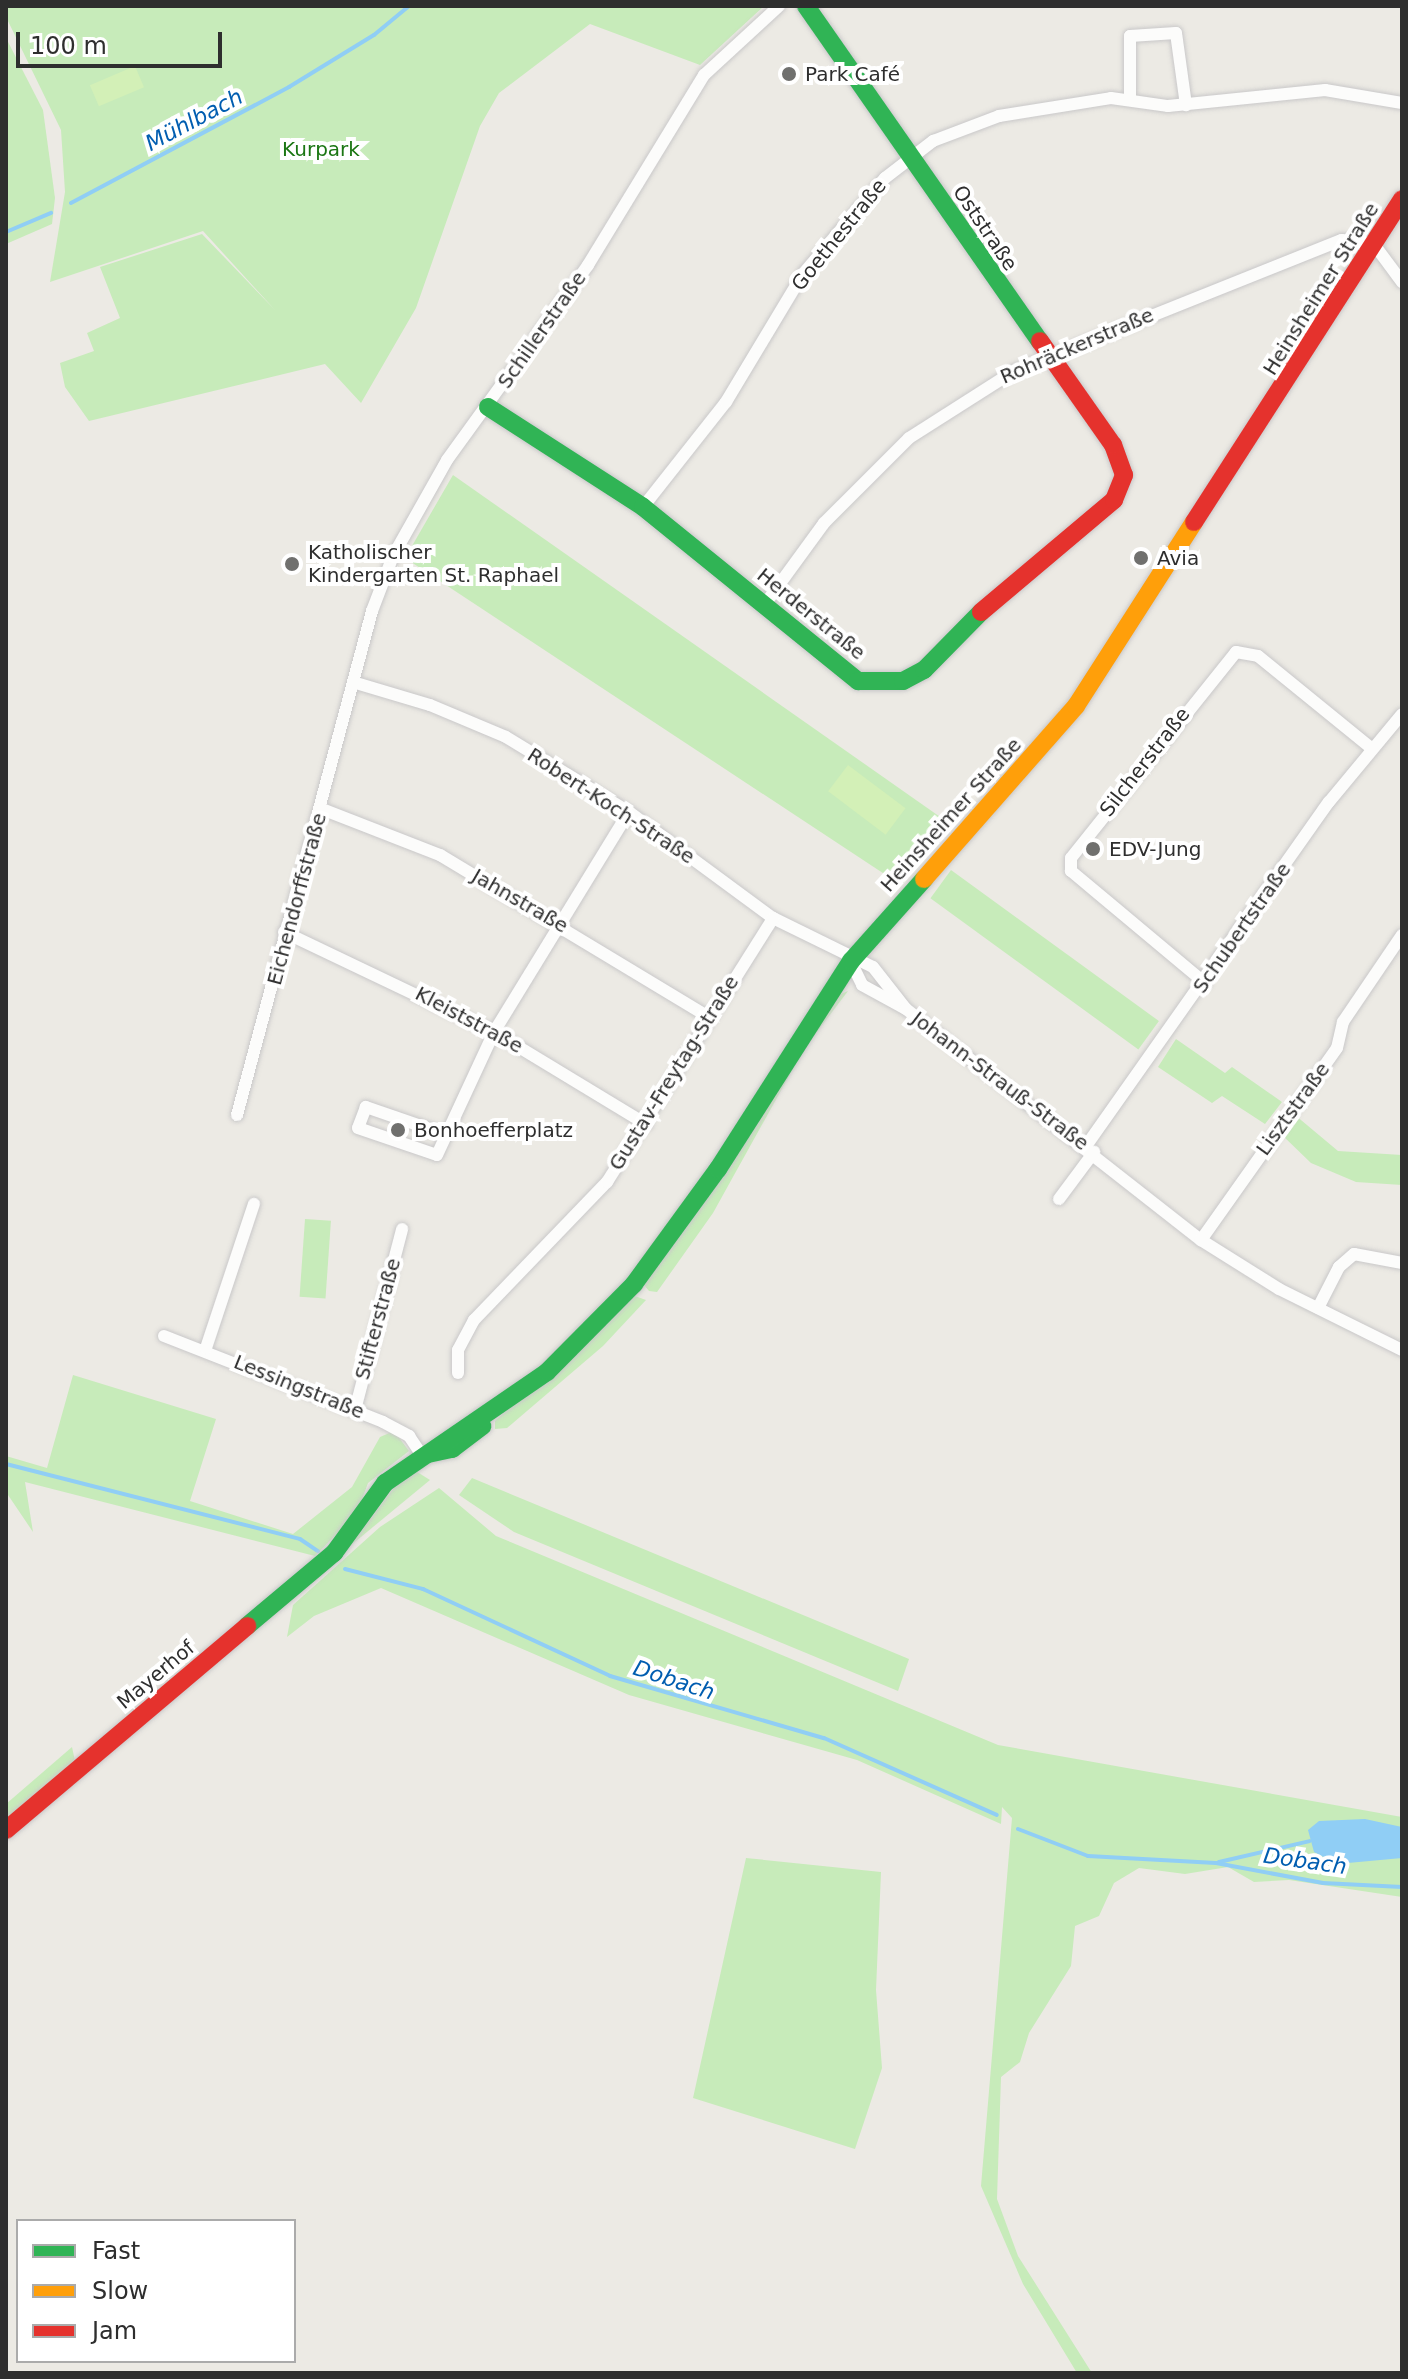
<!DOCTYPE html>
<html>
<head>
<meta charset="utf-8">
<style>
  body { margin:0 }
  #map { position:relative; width:1408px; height:2379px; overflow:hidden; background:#eceae4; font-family:"DejaVu Sans",sans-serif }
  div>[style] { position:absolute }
  .green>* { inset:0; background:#c7ebba; transform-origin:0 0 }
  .pitch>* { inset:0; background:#d3f0b7; transform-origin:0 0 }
  .water>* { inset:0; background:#90cef5 }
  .stream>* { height:4px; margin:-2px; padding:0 2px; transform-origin:2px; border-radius:2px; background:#90cef5 }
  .roads { filter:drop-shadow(0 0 2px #c9c8c9) drop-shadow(0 0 2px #c9c8c9) }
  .street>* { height:12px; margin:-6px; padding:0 6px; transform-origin:6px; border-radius:6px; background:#fcfcfb }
  .fast>* { height:18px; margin:-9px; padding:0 9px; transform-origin:9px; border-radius:9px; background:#30b455 }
  .slow>* { height:18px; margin:-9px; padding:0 9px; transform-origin:9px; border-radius:9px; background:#ff9f0a }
  .jam>* { height:18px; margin:-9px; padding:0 9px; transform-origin:9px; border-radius:9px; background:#e5322d }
  .dots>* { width:22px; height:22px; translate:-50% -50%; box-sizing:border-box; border:4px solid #fff; border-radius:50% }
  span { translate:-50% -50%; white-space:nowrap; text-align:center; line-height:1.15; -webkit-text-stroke:8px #fff; paint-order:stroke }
  .poi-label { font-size:20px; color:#2e2e2e }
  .left { translate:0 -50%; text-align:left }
  .park-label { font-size:20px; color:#1b7613 }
  .street-label { font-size:20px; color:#2e2e2e }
  .water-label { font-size:22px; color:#005db0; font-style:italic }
  .frame { position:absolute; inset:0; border:8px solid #2e2e2e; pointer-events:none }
  .legend { position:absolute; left:16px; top:2219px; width:280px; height:144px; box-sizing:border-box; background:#fff; border:2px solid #ababab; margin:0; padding:10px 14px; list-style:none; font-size:24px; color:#2e2e2e }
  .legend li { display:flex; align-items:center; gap:16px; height:40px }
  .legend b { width:40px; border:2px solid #ababab }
  .scale { position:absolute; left:16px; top:32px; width:206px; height:36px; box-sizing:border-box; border:4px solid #2e2e2e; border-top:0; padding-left:10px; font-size:24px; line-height:28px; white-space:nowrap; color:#2e2e2e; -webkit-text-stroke:6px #fff; paint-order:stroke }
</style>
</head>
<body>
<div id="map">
  <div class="green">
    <i style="clip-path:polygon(8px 6px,764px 6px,700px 65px,590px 24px,499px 93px,480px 126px,416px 308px,361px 403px,325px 364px,89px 421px,65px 387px,60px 363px,94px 351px,87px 333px,120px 318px,100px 267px,202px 234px,275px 310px,203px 231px,50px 282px,65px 192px,61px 130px,7px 19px)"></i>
    <i style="clip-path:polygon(6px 38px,43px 110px,55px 198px,52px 224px,6px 244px)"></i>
    <i style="clip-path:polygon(453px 475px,953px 826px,901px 885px,405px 558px)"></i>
    <i style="left:951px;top:870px;width:257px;height:35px;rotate:36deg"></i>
    <i style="clip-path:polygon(848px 991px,804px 1049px,713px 1213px,657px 1292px,649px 1291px,644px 1285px,697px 1213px,836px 996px)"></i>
    <i style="clip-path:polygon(1176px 1039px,1225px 1073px,1232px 1067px,1282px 1102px,1265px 1124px,1222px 1096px,1212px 1103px,1158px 1067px)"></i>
    <i style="clip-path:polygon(1295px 1115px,1338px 1151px,1402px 1155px,1402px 1185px,1356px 1182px,1311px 1163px,1282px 1135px)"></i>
    <i style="left:305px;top:1219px;width:26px;height:78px;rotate:4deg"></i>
    <i style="clip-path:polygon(632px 1295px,646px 1300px,603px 1346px,507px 1428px,495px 1429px,495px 1421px)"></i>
    <i style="clip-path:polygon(73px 1375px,216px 1419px,190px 1501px,293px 1534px,352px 1487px,380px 1437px,394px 1431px,409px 1451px,368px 1483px,357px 1513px,315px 1556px,25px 1482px,33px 1532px,6px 1492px,6px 1456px,47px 1468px)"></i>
    <i style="clip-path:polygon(414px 1470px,430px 1480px,350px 1546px,396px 1485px)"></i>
    <i style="clip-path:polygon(472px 1478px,909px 1659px,898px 1691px,514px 1532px,459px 1495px)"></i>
    <i style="clip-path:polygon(439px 1488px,496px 1536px,998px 1745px,1402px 1817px,1402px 1897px,1289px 1880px,1254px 1882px,1228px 1867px,1185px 1874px,1139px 1868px,1114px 1883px,1099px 1916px,1075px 1926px,1071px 1966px,1029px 2033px,1020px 2062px,1001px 2077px,997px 2199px,1018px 2256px,1092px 2373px,1077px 2373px,1023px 2284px,981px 2186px,1012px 1818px,1002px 1807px,1001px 1824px,857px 1760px,629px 1695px,381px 1588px,314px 1616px,287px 1637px,293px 1605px,380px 1527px)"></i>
    <i style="clip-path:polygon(72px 1747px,75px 1761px,6px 1819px,6px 1804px)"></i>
    <i style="clip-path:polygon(746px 1858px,881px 1872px,876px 1990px,882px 2068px,855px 2149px,693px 2098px)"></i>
  </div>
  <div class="pitch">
    <i style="left:135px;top:66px;width:23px;height:49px;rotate:67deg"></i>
    <i style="left:848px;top:765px;width:72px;height:33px;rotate:37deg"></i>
  </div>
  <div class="water">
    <i style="clip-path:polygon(1365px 1819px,1402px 1827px,1402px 1858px,1337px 1864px,1314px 1852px,1308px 1830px,1319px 1821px)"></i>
  </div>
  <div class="stream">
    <i style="left:71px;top:203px;width:247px;rotate:-28deg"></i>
    <i style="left:289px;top:87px;width:100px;rotate:-31.5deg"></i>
    <i style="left:374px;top:35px;width:45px;rotate:-39.6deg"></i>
    <i style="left:6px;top:232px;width:49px;rotate:-22.9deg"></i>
    <i style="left:6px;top:1464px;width:303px;rotate:14.3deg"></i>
    <i style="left:300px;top:1539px;width:22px;rotate:34deg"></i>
    <i style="left:345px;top:1569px;width:81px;rotate:14.4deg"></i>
    <i style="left:423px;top:1589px;width:206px;rotate:24.9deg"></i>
    <i style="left:610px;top:1676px;width:223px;rotate:16.2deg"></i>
    <i style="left:824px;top:1738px;width:189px;rotate:24deg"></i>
    <i style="left:1018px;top:1829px;width:75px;rotate:21.1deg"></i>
    <i style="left:1088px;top:1856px;width:128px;rotate:3.1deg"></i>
    <i style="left:1216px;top:1863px;width:109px;rotate:10.6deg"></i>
    <i style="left:1323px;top:1883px;width:79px;rotate:2.9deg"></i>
    <i style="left:1219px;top:1862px;width:93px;rotate:-13deg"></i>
  </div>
  <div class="roads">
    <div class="street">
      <i style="left:1130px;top:100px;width:64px;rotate:-90deg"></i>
      <i style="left:1130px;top:36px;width:46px;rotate:-3.7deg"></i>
      <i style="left:1176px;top:33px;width:73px;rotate:82.1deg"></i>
      <i style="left:643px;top:507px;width:134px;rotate:-51.7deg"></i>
      <i style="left:726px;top:402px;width:149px;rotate:-59deg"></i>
      <i style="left:803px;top:274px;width:126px;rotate:-49.5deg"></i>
      <i style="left:885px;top:178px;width:61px;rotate:-37.6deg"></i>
      <i style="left:933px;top:141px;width:71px;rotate:-20.7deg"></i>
      <i style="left:999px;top:116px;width:113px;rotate:-9.1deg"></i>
      <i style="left:1111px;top:98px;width:58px;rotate:8deg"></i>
      <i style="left:1168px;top:106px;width:158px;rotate:-5.8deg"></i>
      <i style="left:1325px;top:90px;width:78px;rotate:9.6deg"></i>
      <i style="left:765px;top:604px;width:100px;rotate:-53.9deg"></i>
      <i style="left:824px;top:523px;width:120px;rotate:-45deg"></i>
      <i style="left:909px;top:438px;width:125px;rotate:-32.5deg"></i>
      <i style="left:1014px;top:371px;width:353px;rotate:-21.8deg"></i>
      <i style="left:1342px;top:240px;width:31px;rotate:6deg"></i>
      <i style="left:1373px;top:243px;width:49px;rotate:53.4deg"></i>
      <i style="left:356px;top:683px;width:77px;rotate:16.6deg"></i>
      <i style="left:430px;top:705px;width:82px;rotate:22.8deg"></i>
      <i style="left:506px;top:737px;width:144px;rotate:31.4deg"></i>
      <i style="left:629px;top:812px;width:179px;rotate:36.4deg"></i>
      <i style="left:773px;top:918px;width:111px;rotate:26.1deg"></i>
      <i style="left:873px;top:967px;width:53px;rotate:51.8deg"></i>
      <i style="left:322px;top:809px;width:127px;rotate:21.3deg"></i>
      <i style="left:440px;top:855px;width:312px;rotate:31.1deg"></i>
      <i style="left:284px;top:932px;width:233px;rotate:25.5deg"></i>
      <i style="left:494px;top:1032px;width:178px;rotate:31.2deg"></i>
      <i style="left:851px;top:962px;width:25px;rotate:64deg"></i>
      <i style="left:862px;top:985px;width:50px;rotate:28.6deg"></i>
      <i style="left:906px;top:1009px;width:375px;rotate:38.1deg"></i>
      <i style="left:1201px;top:1240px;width:92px;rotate:32.1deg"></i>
      <i style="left:1279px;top:1289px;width:137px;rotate:26.4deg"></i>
      <i style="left:1205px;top:983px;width:175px;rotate:-140.1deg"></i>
      <i style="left:1071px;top:871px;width:13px;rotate:-90deg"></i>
      <i style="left:1071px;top:858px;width:264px;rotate:-51.3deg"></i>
      <i style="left:1236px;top:652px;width:22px;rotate:10deg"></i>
      <i style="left:1258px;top:656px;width:144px;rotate:39.1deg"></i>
      <i style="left:237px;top:1115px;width:522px;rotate:-75deg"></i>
      <i style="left:372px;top:611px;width:59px;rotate:-69.1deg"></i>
      <i style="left:393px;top:556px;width:110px;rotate:-60.6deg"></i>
      <i style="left:447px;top:460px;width:241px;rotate:-54.1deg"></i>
      <i style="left:588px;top:265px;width:223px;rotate:-58.6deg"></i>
      <i style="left:704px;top:75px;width:102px;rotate:-42.6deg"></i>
      <i style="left:444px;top:1134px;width:83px;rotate:-160.9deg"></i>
      <i style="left:366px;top:1107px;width:22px;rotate:111deg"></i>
      <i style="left:358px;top:1128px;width:83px;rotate:18.9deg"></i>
      <i style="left:437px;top:1155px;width:136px;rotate:-65.1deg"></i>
      <i style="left:494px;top:1032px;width:258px;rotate:-58.5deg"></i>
      <i style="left:1086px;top:1146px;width:421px;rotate:-54.8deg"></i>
      <i style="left:1329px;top:802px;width:114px;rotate:-50.3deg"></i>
      <i style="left:1059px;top:1199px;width:59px;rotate:-53.3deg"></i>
      <i style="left:1201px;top:1240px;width:235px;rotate:-54.7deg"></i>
      <i style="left:1337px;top:1048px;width:27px;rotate:-77deg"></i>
      <i style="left:1343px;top:1022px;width:105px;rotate:-55.9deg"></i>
      <i style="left:1318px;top:1308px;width:46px;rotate:-62.9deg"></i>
      <i style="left:1339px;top:1267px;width:20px;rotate:-41deg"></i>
      <i style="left:1354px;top:1254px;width:49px;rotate:10.6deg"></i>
      <i style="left:164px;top:1336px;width:235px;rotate:21.4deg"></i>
      <i style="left:383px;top:1422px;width:30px;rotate:28deg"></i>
      <i style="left:409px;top:1436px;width:23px;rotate:56deg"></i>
      <i style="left:206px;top:1348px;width:152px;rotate:-71.6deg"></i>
      <i style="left:458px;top:1373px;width:23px;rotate:-90deg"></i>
      <i style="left:458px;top:1350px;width:34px;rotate:-62deg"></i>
      <i style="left:474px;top:1320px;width:192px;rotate:-46.1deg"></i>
      <i style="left:607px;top:1182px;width:312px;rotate:-57.8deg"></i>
      <i style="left:355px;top:1410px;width:187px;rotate:-75.4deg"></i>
    </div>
    <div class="fast">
      <i style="left:806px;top:6px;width:409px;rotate:55.1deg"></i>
      <i style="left:488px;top:407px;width:184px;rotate:32.8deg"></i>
      <i style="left:643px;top:507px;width:277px;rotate:39deg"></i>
      <i style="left:858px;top:681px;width:45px"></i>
      <i style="left:903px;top:681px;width:24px;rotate:-28deg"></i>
      <i style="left:924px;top:670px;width:81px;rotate:-45.5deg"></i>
      <i style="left:428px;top:1454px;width:25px;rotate:-12deg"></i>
      <i style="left:452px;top:1449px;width:38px;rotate:-37deg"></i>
      <i style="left:247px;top:1626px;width:114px;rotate:-40deg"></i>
      <i style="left:334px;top:1553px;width:87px;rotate:-53.9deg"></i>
      <i style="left:385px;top:1483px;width:196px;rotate:-34.4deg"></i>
      <i style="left:547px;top:1372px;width:124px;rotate:-45.3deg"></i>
      <i style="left:634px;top:1284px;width:142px;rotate:-53.9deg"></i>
      <i style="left:718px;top:1169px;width:247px;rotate:-57.4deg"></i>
      <i style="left:851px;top:961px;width:110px;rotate:-48.3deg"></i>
    </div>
    <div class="slow">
      <i style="left:924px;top:879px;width:230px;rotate:-48.7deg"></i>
      <i style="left:1076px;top:706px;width:219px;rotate:-57.3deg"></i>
    </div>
    <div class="jam">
      <i style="left:1194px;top:522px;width:384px;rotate:-57.2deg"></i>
      <i style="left:981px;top:612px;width:174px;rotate:-40.1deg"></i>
      <i style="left:1114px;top:500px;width:27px;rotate:-68deg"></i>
      <i style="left:1124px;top:475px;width:32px;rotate:-110deg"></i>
      <i style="left:1113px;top:445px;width:127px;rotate:-125.1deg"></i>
      <i style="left:6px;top:1830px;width:316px;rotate:-40.2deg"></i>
    </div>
  </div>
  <div class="dots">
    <i style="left:789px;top:74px;background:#70706e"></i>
    <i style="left:1141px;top:558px;background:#70706e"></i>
    <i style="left:292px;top:564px;background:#70706e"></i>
    <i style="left:1093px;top:849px;background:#70706e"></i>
    <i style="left:398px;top:1130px;background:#70706e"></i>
  </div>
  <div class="poi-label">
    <span class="left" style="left:805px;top:74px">Park Café</span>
    <span class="left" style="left:308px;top:564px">Katholischer<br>Kindergarten St. Raphael</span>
    <span class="left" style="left:1157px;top:558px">Avia</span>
    <span class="left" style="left:1109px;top:849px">EDV-Jung</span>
    <span class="left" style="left:414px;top:1130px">Bonhoefferplatz</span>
  </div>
  <div class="park-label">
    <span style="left:321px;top:149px">Kurpark</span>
  </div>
  <div class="street-label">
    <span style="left:985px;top:228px;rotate:56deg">Oststraße</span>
    <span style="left:839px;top:235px;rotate:-51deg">Goethestraße</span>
    <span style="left:1321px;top:289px;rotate:-58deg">Heinsheimer Straße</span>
    <span style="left:542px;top:330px;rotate:-55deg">Schillerstraße</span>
    <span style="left:1077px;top:346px;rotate:-23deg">Rohräckerstraße</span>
    <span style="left:811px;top:614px;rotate:39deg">Herderstraße</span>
    <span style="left:1145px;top:762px;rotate:-52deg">Silcherstraße</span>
    <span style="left:611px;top:806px;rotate:33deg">Robert-Koch-Straße</span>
    <span style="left:951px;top:815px;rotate:-48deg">Heinsheimer Straße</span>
    <span style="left:297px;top:899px;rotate:-75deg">Eichendorffstraße</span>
    <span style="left:520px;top:901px;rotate:30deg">Jahnstraße</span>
    <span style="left:1242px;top:928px;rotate:-55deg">Schubertstraße</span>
    <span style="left:469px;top:1020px;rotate:28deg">Kleiststraße</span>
    <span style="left:674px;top:1073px;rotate:-58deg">Gustav-Freytag-Straße</span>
    <span style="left:1000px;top:1081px;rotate:37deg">Johann-Strauß-Straße</span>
    <span style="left:1293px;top:1109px;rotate:-54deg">Lisztstraße</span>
    <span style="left:378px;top:1319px;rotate:-75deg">Stifterstraße</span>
    <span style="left:299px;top:1387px;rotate:22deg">Lessingstraße</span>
    <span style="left:156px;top:1675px;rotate:-40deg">Mayerhof</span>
  </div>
  <div class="water-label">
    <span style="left:194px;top:120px;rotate:-28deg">Mühlbach</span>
    <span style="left:674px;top:1680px;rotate:18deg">Dobach</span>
    <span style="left:1305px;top:1861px;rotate:8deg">Dobach</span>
  </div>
  <div class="frame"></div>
  <ul class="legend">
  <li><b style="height:10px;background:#30b455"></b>Fast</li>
  <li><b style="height:10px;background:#ff9f0a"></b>Slow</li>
  <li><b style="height:10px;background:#e5322d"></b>Jam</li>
  </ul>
  <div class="scale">100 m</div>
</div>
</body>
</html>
